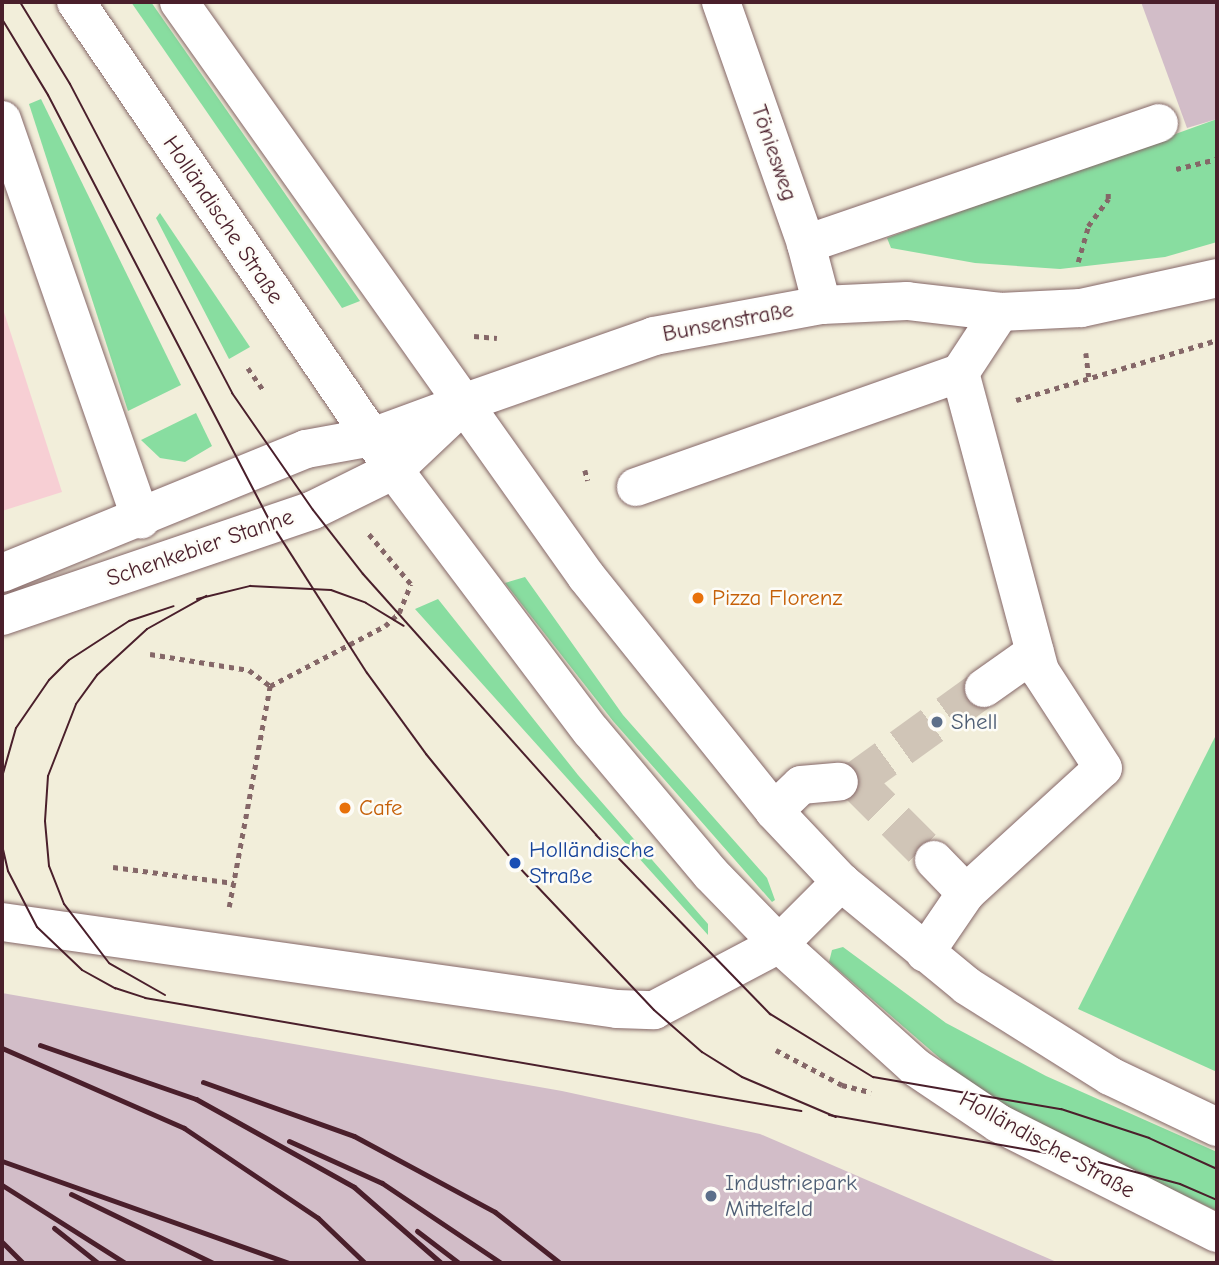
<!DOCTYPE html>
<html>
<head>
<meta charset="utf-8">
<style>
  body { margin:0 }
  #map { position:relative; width:1219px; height:1265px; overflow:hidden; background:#f2eeda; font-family:"Comic Neue",sans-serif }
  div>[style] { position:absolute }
  .built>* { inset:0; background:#f7cfd4 }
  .industrial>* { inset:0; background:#d2bdc8 }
  .green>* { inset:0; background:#88dda0 }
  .minor-tunnel>* { height:38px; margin-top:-19px; transform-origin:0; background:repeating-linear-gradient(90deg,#d0c5b7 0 38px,transparent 0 57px) }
  .path>* { height:4.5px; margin-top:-2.25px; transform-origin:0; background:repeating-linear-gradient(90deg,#856768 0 5px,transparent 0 10px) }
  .roads { filter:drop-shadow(0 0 2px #856768) drop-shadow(0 0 2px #856768) }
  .minor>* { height:38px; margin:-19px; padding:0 19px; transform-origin:19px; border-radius:19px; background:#fff }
  .major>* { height:38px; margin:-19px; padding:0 19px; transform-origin:19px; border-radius:19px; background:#fff }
  .tram>* { height:2px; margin:-1px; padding:0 1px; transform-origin:1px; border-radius:1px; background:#4a1f2b }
  .rail>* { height:5px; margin:-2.5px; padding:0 2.5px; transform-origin:2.5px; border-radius:2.5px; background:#4a1f2b }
  .dots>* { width:19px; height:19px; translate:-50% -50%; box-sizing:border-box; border:4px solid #fdfcf7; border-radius:50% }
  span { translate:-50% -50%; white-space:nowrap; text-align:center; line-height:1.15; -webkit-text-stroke:5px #fdfcf7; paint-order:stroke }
  .street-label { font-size:23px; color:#4a1f2b }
  .food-label { font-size:23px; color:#c56008 }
  .left { translate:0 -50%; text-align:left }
  .service-label { font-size:23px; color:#4e5e75 }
  .transit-label { font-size:23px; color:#164399 }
  .frame { position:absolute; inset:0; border:4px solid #4a1f2b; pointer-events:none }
</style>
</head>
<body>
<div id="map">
  <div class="built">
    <i style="clip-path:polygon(2px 306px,62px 492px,2px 511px)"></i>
  </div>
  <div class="industrial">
    <i style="clip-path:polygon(1141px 2px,1217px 2px,1217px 119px,1187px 128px)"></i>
    <i style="clip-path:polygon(2px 993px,562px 1091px,760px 1134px,1059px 1263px,2px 1263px)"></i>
  </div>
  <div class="green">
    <i style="clip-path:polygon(131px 2px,151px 2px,360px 301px,342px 308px)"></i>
    <i style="clip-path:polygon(41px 99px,181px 385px,128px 411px,29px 104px)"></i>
    <i style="clip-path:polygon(1217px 119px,1217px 242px,1165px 257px,1060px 269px,975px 263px,891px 248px,887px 238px)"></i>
    <i style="clip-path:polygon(160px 213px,250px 347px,229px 359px,156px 218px)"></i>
    <i style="clip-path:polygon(196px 413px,212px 446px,185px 462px,160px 458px,141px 440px)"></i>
    <i style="clip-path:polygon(525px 577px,623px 715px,767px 878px,775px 900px,772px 902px,613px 721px,505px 583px)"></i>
    <i style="clip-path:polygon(438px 599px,578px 775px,708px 924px,708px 935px,415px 609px)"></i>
    <i style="clip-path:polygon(1217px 733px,1217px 1072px,1078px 1009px)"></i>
    <i style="clip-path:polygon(843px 947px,946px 1023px,1046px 1076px,1217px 1152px,1217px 1211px,1004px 1108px,958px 1074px,829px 962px,832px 950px)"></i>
  </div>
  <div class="minor-tunnel">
    <i style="left:855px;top:781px;width:112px;rotate:45deg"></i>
    <i style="left:839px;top:782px;width:16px;rotate:-4deg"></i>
    <i style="left:855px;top:781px;width:159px;rotate:-35.8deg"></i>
  </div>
  <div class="path">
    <i style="left:1176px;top:169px;width:42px;rotate:-13.7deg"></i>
    <i style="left:1078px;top:262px;width:37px;rotate:-74deg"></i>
    <i style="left:1088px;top:226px;width:34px;rotate:-53deg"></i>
    <i style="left:1108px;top:199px;width:8px;rotate:-90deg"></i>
    <i style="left:474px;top:336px;width:23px;rotate:5deg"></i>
    <i style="left:1086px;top:353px;width:24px;rotate:83deg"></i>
    <i style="left:248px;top:368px;width:28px;rotate:55deg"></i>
    <i style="left:1016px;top:400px;width:210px;rotate:-16.6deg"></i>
    <i style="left:585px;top:470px;width:11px;rotate:75deg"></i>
    <i style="left:369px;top:534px;width:65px;rotate:50deg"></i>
    <i style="left:150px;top:654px;width:100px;rotate:9.2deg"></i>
    <i style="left:249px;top:670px;width:26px;rotate:37deg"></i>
    <i style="left:113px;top:867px;width:122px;rotate:7.5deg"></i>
    <i style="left:229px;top:907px;width:225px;rotate:-79.5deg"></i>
    <i style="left:270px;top:686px;width:130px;rotate:-27.6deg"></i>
    <i style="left:385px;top:626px;width:19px;rotate:-43deg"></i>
    <i style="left:399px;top:613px;width:31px;rotate:-68deg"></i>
    <i style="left:776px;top:1050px;width:75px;rotate:27.9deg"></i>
    <i style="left:842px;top:1085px;width:30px;rotate:14deg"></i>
  </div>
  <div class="roads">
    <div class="minor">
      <i style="left:721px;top:2px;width:256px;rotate:70.6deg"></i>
      <i style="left:806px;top:244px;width:63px;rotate:75.3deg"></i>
      <i style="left:2px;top:120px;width:423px;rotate:70.8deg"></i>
      <i style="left:806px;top:244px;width:373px;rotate:-18.9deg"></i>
      <i style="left:636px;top:487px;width:343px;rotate:-19.4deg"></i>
      <i style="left:960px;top:373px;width:73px;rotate:-56.7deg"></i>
      <i style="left:2px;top:573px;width:328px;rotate:-22.2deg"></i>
      <i style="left:306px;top:449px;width:67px;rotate:-10.3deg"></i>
      <i style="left:372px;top:437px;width:84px;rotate:-20.2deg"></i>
      <i style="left:2px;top:616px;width:329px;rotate:-18.8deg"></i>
      <i style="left:313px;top:510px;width:90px;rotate:-26.3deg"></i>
      <i style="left:394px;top:470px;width:99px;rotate:-43.4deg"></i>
      <i style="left:984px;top:688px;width:62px;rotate:-35.2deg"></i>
      <i style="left:774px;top:811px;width:37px;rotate:-44deg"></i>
      <i style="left:801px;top:785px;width:38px;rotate:-5deg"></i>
      <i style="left:934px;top:860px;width:46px;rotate:45.9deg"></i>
      <i style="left:2px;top:922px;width:621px;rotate:8.05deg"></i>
      <i style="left:617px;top:1009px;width:37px;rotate:2deg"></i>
      <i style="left:654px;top:1010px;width:141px;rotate:-27.8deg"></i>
      <i style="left:779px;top:944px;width:88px;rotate:-45deg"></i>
      <i style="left:925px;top:953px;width:73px;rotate:-55.7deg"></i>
      <i style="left:966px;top:893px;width:185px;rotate:-42.4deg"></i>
      <i style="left:1103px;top:768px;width:116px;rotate:-123deg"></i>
      <i style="left:1040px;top:671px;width:309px;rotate:-105deg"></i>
    </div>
    <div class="major">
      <i style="left:76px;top:2px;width:566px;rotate:55.8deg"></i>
      <i style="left:394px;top:470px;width:327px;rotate:53deg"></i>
      <i style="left:591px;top:731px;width:187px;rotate:50deg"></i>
      <i style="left:711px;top:874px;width:98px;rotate:45.8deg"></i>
      <i style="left:779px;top:944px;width:183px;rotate:42.1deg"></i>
      <i style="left:915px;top:1067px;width:100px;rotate:34deg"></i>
      <i style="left:998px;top:1123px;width:245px;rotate:26.7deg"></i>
      <i style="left:179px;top:2px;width:704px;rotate:54.66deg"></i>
      <i style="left:586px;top:576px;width:301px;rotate:51.3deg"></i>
      <i style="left:774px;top:811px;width:98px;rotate:46.7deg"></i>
      <i style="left:841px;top:882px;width:163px;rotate:39.5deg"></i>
      <i style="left:967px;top:986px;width:169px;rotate:32.2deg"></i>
      <i style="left:1110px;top:1076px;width:119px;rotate:25.5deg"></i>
      <i style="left:466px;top:402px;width:199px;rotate:-19.3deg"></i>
      <i style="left:654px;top:336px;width:171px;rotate:-10.5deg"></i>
      <i style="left:822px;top:305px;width:85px;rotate:-2.7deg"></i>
      <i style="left:907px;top:301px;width:94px;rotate:6.7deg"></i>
      <i style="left:1000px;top:312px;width:81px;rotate:-2.8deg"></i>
      <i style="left:1081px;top:308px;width:139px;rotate:-12.4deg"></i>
    </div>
  </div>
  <div class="tram">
    <i style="left:20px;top:2px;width:96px;rotate:58.6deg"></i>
    <i style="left:70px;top:84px;width:349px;rotate:62.3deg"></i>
    <i style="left:232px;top:393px;width:142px;rotate:55.3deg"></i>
    <i style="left:313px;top:510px;width:81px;rotate:52deg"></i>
    <i style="left:363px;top:574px;width:350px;rotate:48.2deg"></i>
    <i style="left:596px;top:835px;width:250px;rotate:45.8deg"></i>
    <i style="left:770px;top:1014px;width:121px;rotate:31.5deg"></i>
    <i style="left:873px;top:1077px;width:191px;rotate:9.7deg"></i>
    <i style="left:1061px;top:1109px;width:93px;rotate:18.2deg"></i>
    <i style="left:1149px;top:1138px;width:75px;rotate:24.5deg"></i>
    <i style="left:2px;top:19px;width:89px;rotate:58.8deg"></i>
    <i style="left:48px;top:95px;width:483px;rotate:62.5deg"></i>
    <i style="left:271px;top:523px;width:178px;rotate:57.4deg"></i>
    <i style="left:367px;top:673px;width:100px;rotate:53.9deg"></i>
    <i style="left:426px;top:754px;width:141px;rotate:50.8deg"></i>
    <i style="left:515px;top:863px;width:202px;rotate:46.6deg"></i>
    <i style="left:654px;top:1010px;width:64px;rotate:41.2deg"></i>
    <i style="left:702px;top:1052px;width:47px;rotate:32deg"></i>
    <i style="left:742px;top:1077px;width:102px;rotate:23.1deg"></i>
    <i style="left:197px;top:599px;width:55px;rotate:-13.8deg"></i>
    <i style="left:250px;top:586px;width:81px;rotate:2.8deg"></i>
    <i style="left:331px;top:590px;width:37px;rotate:20deg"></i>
    <i style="left:366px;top:603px;width:44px;rotate:31.2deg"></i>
    <i style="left:2px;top:777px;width:51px;rotate:-74.1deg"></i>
    <i style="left:16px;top:728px;width:58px;rotate:-55.5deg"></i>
    <i style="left:49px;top:680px;width:28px;rotate:-45deg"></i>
    <i style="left:69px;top:660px;width:72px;rotate:-33deg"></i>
    <i style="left:129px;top:621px;width:47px;rotate:-18.4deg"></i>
    <i style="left:2px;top:845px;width:27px;rotate:77deg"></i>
    <i style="left:8px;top:871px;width:63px;rotate:62.6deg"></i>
    <i style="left:37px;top:927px;width:62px;rotate:43.7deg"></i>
    <i style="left:82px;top:970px;width:38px;rotate:29deg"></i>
    <i style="left:115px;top:988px;width:32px;rotate:18deg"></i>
    <i style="left:145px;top:998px;width:666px;rotate:9.77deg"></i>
    <i style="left:165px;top:995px;width:64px;rotate:-150.3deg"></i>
    <i style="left:109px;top:963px;width:74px;rotate:-127.3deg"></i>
    <i style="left:64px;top:904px;width:41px;rotate:-111.5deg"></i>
    <i style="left:49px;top:866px;width:45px;rotate:-95.1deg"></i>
    <i style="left:45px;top:821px;width:45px;rotate:-86.2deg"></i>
    <i style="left:48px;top:776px;width:77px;rotate:-68.7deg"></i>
    <i style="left:76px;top:704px;width:36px;rotate:-54deg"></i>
    <i style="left:97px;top:675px;width:68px;rotate:-42.6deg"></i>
    <i style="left:147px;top:629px;width:68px;rotate:-29.2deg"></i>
    <i style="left:829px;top:1115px;width:273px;rotate:9.9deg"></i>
    <i style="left:1098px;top:1162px;width:85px;rotate:15deg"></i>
    <i style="left:1180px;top:1184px;width:40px;rotate:23.4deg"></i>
  </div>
  <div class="rail">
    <i style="left:40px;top:1045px;width:165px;rotate:19.1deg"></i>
    <i style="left:196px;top:1099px;width:181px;rotate:29.1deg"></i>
    <i style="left:354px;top:1187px;width:116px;rotate:41.1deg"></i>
    <i style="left:2px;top:1048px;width:199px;rotate:23.7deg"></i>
    <i style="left:184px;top:1128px;width:161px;rotate:33.9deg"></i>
    <i style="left:318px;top:1218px;width:65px;rotate:43.8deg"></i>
    <i style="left:203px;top:1082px;width:160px;rotate:19.7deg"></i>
    <i style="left:354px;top:1136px;width:160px;rotate:28.3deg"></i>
    <i style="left:495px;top:1212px;width:83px;rotate:38.1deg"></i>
    <i style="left:289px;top:1141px;width:102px;rotate:24.3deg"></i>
    <i style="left:382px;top:1183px;width:143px;rotate:33.9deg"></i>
    <i style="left:2px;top:1161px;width:304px;rotate:19.6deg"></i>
    <i style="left:2px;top:1185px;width:146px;rotate:32.4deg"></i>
    <i style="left:71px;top:1194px;width:158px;rotate:25.9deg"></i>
    <i style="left:54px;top:1228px;width:56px;rotate:38.5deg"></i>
    <i style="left:417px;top:1231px;width:53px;rotate:37.3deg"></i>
    <i style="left:2px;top:1242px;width:30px;rotate:45deg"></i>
  </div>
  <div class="dots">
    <i style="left:698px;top:598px;background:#e8710a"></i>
    <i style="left:937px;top:722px;background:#5c6f8a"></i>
    <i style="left:345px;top:808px;background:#e8710a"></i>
    <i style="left:515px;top:863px;background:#1a4fb4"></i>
    <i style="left:711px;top:1196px;background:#5c6f8a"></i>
  </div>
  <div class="street-label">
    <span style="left:774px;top:153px;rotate:71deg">Töniesweg</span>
    <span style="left:223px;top:220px;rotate:56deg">Holländische Straße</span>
    <span style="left:728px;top:322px;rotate:-11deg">Bunsenstraße</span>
    <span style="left:200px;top:548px;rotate:-19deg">Schenkebier Stanne</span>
    <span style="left:1047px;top:1145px;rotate:29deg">Holländische Straße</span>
  </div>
  <div class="food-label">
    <span class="left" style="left:712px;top:598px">Pizza Florenz</span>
    <span class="left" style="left:359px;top:808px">Cafe</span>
  </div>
  <div class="service-label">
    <span class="left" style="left:951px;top:722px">Shell</span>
    <span class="left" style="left:725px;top:1196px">Industriepark<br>Mittelfeld</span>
  </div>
  <div class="transit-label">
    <span class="left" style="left:529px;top:863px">Holländische<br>Straße</span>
  </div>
  <div class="frame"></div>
</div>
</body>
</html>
